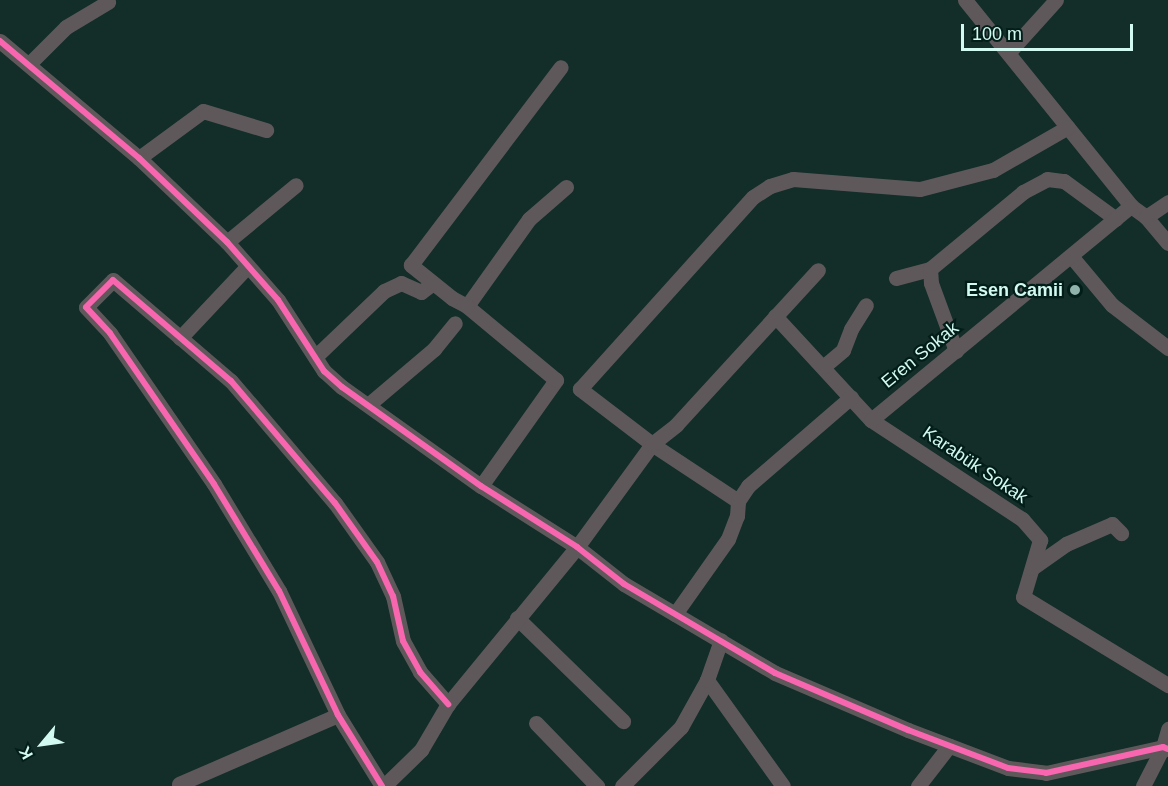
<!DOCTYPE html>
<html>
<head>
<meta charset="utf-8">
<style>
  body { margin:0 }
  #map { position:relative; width:1168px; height:786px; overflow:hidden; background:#132d29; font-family:Arial,sans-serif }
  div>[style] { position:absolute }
  .minor>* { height:15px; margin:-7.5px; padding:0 7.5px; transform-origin:7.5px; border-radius:7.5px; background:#5e585b }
  .cycleway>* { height:6px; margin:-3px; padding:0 3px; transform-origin:3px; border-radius:3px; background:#f766af }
  .dots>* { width:16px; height:16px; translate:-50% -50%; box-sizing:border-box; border:3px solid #031d18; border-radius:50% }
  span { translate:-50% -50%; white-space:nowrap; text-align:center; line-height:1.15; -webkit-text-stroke:4.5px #031d18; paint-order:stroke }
  .poi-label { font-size:18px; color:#d2faf0; font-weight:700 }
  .right { translate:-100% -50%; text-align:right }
  .street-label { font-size:18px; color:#d2faf0 }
  .north { position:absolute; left:12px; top:714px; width:60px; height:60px; -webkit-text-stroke:4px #031d18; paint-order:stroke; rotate:241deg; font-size:16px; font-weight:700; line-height:24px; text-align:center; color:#d2faf0 }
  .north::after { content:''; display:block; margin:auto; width:21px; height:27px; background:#d2faf0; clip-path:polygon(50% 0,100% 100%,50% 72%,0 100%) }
  .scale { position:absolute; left:961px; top:24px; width:172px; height:27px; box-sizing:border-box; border:3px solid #d2faf0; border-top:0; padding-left:8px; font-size:18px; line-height:21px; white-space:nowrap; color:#d2faf0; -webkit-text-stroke:4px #031d18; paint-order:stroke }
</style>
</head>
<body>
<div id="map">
  <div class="minor">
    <i style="left:965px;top:0;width:265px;rotate:51.1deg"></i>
    <i style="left:1131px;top:206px;width:19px;rotate:36deg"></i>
    <i style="left:1146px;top:217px;width:34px;rotate:50deg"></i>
    <i style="left:0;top:41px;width:182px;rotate:40.1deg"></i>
    <i style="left:139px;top:158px;width:122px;rotate:43.7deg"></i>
    <i style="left:227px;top:242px;width:77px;rotate:48.7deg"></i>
    <i style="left:278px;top:300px;width:85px;rotate:57.1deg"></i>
    <i style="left:324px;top:371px;width:24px;rotate:42deg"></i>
    <i style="left:342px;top:387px;width:171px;rotate:35.5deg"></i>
    <i style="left:481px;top:486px;width:114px;rotate:32.4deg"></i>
    <i style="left:577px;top:547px;width:60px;rotate:38.2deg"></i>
    <i style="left:624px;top:584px;width:175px;rotate:30.5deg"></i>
    <i style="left:775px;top:673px;width:145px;rotate:23.2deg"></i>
    <i style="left:908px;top:730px;width:107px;rotate:20.8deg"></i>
    <i style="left:1008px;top:768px;width:38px;rotate:7deg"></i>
    <i style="left:1046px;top:773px;width:120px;rotate:-12.5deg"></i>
    <i style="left:1163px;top:747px;width:5px;rotate:22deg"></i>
    <i style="left:1009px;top:52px;width:70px;rotate:-47.9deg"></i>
    <i style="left:29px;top:64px;width:52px;rotate:-45deg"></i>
    <i style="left:66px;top:27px;width:49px;rotate:-30.8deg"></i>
    <i style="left:139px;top:158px;width:79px;rotate:-36.3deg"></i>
    <i style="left:203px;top:111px;width:66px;rotate:16.8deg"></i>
    <i style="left:1146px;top:217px;width:27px;rotate:-34deg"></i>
    <i style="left:227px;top:242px;width:89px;rotate:-39.6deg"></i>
    <i style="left:1071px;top:256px;width:64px;rotate:50.1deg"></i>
    <i style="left:1112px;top:305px;width:71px;rotate:37.5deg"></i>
    <i style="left:896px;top:278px;width:35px;rotate:-15deg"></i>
    <i style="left:467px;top:306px;width:107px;rotate:-54.5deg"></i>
    <i style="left:529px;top:219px;width:49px;rotate:-40.9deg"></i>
    <i style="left:775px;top:316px;width:142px;rotate:47.3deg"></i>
    <i style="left:871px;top:420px;width:181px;rotate:33.3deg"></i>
    <i style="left:1022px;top:519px;width:28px;rotate:49deg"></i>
    <i style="left:1040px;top:540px;width:59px;rotate:106.6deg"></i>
    <i style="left:1023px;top:597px;width:170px;rotate:31.3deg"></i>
    <i style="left:180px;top:338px;width:98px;rotate:-46.7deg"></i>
    <i style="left:956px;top:351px;width:72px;rotate:-110.2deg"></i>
    <i style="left:931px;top:283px;width:14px;rotate:-94deg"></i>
    <i style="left:930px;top:269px;width:121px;rotate:-39.6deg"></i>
    <i style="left:1023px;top:192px;width:27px;rotate:-28deg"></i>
    <i style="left:1047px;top:179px;width:17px;rotate:7deg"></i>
    <i style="left:1064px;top:181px;width:64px;rotate:36.2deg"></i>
    <i style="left:315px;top:357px;width:95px;rotate:-43.7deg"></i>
    <i style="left:384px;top:291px;width:19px;rotate:-25deg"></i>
    <i style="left:401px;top:283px;width:22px;rotate:24deg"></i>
    <i style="left:421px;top:292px;width:15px;rotate:-37deg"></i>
    <i style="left:823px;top:367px;width:26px;rotate:-40deg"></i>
    <i style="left:843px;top:350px;width:22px;rotate:-69deg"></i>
    <i style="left:851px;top:329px;width:28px;rotate:-58deg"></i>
    <i style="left:368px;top:405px;width:87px;rotate:-40.3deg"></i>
    <i style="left:434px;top:349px;width:33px;rotate:-51deg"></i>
    <i style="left:871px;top:420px;width:337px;rotate:-39.5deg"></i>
    <i style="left:481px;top:486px;width:130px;rotate:-54.7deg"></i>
    <i style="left:556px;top:380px;width:116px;rotate:-140.3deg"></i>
    <i style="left:467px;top:306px;width:17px;rotate:-152deg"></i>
    <i style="left:452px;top:298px;width:53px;rotate:-141.2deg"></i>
    <i style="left:411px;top:265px;width:248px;rotate:-52.9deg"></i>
    <i style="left:738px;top:501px;width:103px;rotate:-146.5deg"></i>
    <i style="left:652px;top:444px;width:91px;rotate:-142.6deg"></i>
    <i style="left:580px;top:389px;width:258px;rotate:-48deg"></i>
    <i style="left:753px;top:197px;width:20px;rotate:-33deg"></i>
    <i style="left:770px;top:186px;width:24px;rotate:-17deg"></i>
    <i style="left:793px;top:179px;width:127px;rotate:4.5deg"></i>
    <i style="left:920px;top:189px;width:75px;rotate:-14.6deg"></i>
    <i style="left:993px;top:170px;width:86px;rotate:-29.8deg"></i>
    <i style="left:1032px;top:568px;width:42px;rotate:-35.2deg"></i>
    <i style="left:1066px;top:544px;width:50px;rotate:-23.5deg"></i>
    <i style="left:1112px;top:524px;width:13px;rotate:45deg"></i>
    <i style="left:675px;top:614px;width:92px;rotate:-54.8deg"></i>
    <i style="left:728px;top:539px;width:25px;rotate:-69deg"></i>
    <i style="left:737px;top:516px;width:15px;rotate:-86deg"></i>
    <i style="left:738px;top:501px;width:18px;rotate:-56deg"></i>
    <i style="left:748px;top:486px;width:136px;rotate:-40.8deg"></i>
    <i style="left:517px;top:618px;width:148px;rotate:44.2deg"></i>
    <i style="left:707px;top:680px;width:130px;rotate:54.4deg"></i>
    <i style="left:536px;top:723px;width:88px;rotate:45.9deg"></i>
    <i style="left:179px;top:784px;width:173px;rotate:-23.5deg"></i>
    <i style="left:382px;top:786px;width:84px;rotate:-121.8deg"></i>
    <i style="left:338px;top:715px;width:137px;rotate:-115.4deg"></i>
    <i style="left:279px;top:591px;width:125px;rotate:-121.3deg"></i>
    <i style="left:214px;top:484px;width:183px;rotate:-124.6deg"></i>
    <i style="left:110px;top:333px;width:35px;rotate:-133deg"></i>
    <i style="left:86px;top:307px;width:38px;rotate:-45deg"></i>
    <i style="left:113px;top:280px;width:155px;rotate:40.6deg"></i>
    <i style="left:231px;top:381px;width:160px;rotate:49.6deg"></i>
    <i style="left:335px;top:503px;width:72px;rotate:54.6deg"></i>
    <i style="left:377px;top:562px;width:38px;rotate:65deg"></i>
    <i style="left:393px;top:596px;width:46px;rotate:77.5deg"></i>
    <i style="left:403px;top:641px;width:35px;rotate:61deg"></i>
    <i style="left:420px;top:672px;width:43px;rotate:48.8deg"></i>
    <i style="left:384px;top:786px;width:52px;rotate:-44.2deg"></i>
    <i style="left:421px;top:750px;width:53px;rotate:-59.6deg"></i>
    <i style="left:448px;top:704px;width:203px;rotate:-50.6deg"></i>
    <i style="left:577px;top:547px;width:127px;rotate:-53.9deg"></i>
    <i style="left:652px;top:444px;width:31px;rotate:-38deg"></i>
    <i style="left:676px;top:425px;width:210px;rotate:-47.5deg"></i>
    <i style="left:622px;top:786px;width:83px;rotate:-45deg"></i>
    <i style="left:681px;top:727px;width:54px;rotate:-61deg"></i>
    <i style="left:707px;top:680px;width:42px;rotate:-70.7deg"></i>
    <i style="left:918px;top:786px;width:51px;rotate:-52.2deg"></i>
    <i style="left:1143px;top:786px;width:44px;rotate:-62.9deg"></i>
    <i style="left:1163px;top:747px;width:19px;rotate:-74deg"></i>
  </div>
  <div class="cycleway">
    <i style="left:0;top:41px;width:182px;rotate:40.1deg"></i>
    <i style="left:139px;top:158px;width:122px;rotate:43.7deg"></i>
    <i style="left:227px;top:242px;width:77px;rotate:48.7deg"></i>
    <i style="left:278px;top:300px;width:85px;rotate:57.1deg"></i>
    <i style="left:324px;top:371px;width:24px;rotate:42deg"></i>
    <i style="left:342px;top:387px;width:171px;rotate:35.5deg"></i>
    <i style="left:481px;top:486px;width:114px;rotate:32.4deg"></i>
    <i style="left:577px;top:547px;width:60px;rotate:38.2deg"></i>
    <i style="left:624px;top:584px;width:175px;rotate:30.5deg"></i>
    <i style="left:775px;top:673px;width:145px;rotate:23.2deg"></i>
    <i style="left:908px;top:730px;width:107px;rotate:20.8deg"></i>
    <i style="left:1008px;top:768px;width:38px;rotate:7deg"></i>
    <i style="left:1046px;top:773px;width:120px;rotate:-12.5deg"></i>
    <i style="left:1163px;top:747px;width:5px;rotate:22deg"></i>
    <i style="left:382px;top:786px;width:84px;rotate:-121.8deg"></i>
    <i style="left:338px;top:715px;width:137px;rotate:-115.4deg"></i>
    <i style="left:279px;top:591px;width:125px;rotate:-121.3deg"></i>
    <i style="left:214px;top:484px;width:183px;rotate:-124.6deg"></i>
    <i style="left:110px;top:333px;width:35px;rotate:-133deg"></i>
    <i style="left:86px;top:307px;width:38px;rotate:-45deg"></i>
    <i style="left:113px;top:280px;width:155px;rotate:40.6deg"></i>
    <i style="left:231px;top:381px;width:160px;rotate:49.6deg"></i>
    <i style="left:335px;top:503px;width:72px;rotate:54.6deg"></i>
    <i style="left:377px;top:562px;width:38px;rotate:65deg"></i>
    <i style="left:393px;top:596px;width:46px;rotate:77.5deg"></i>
    <i style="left:403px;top:641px;width:35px;rotate:61deg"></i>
    <i style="left:420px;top:672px;width:43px;rotate:48.8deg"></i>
  </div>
  <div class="dots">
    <i style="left:1075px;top:290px;background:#8fb2aa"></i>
  </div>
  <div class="poi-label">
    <span class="right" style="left:1063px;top:290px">Esen Camii</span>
  </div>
  <div class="street-label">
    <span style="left:920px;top:355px;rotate:-39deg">Eren Sokak</span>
    <span style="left:975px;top:465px;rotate:34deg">Karabük Sokak</span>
  </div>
  <div class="north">K</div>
  <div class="scale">100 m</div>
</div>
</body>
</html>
